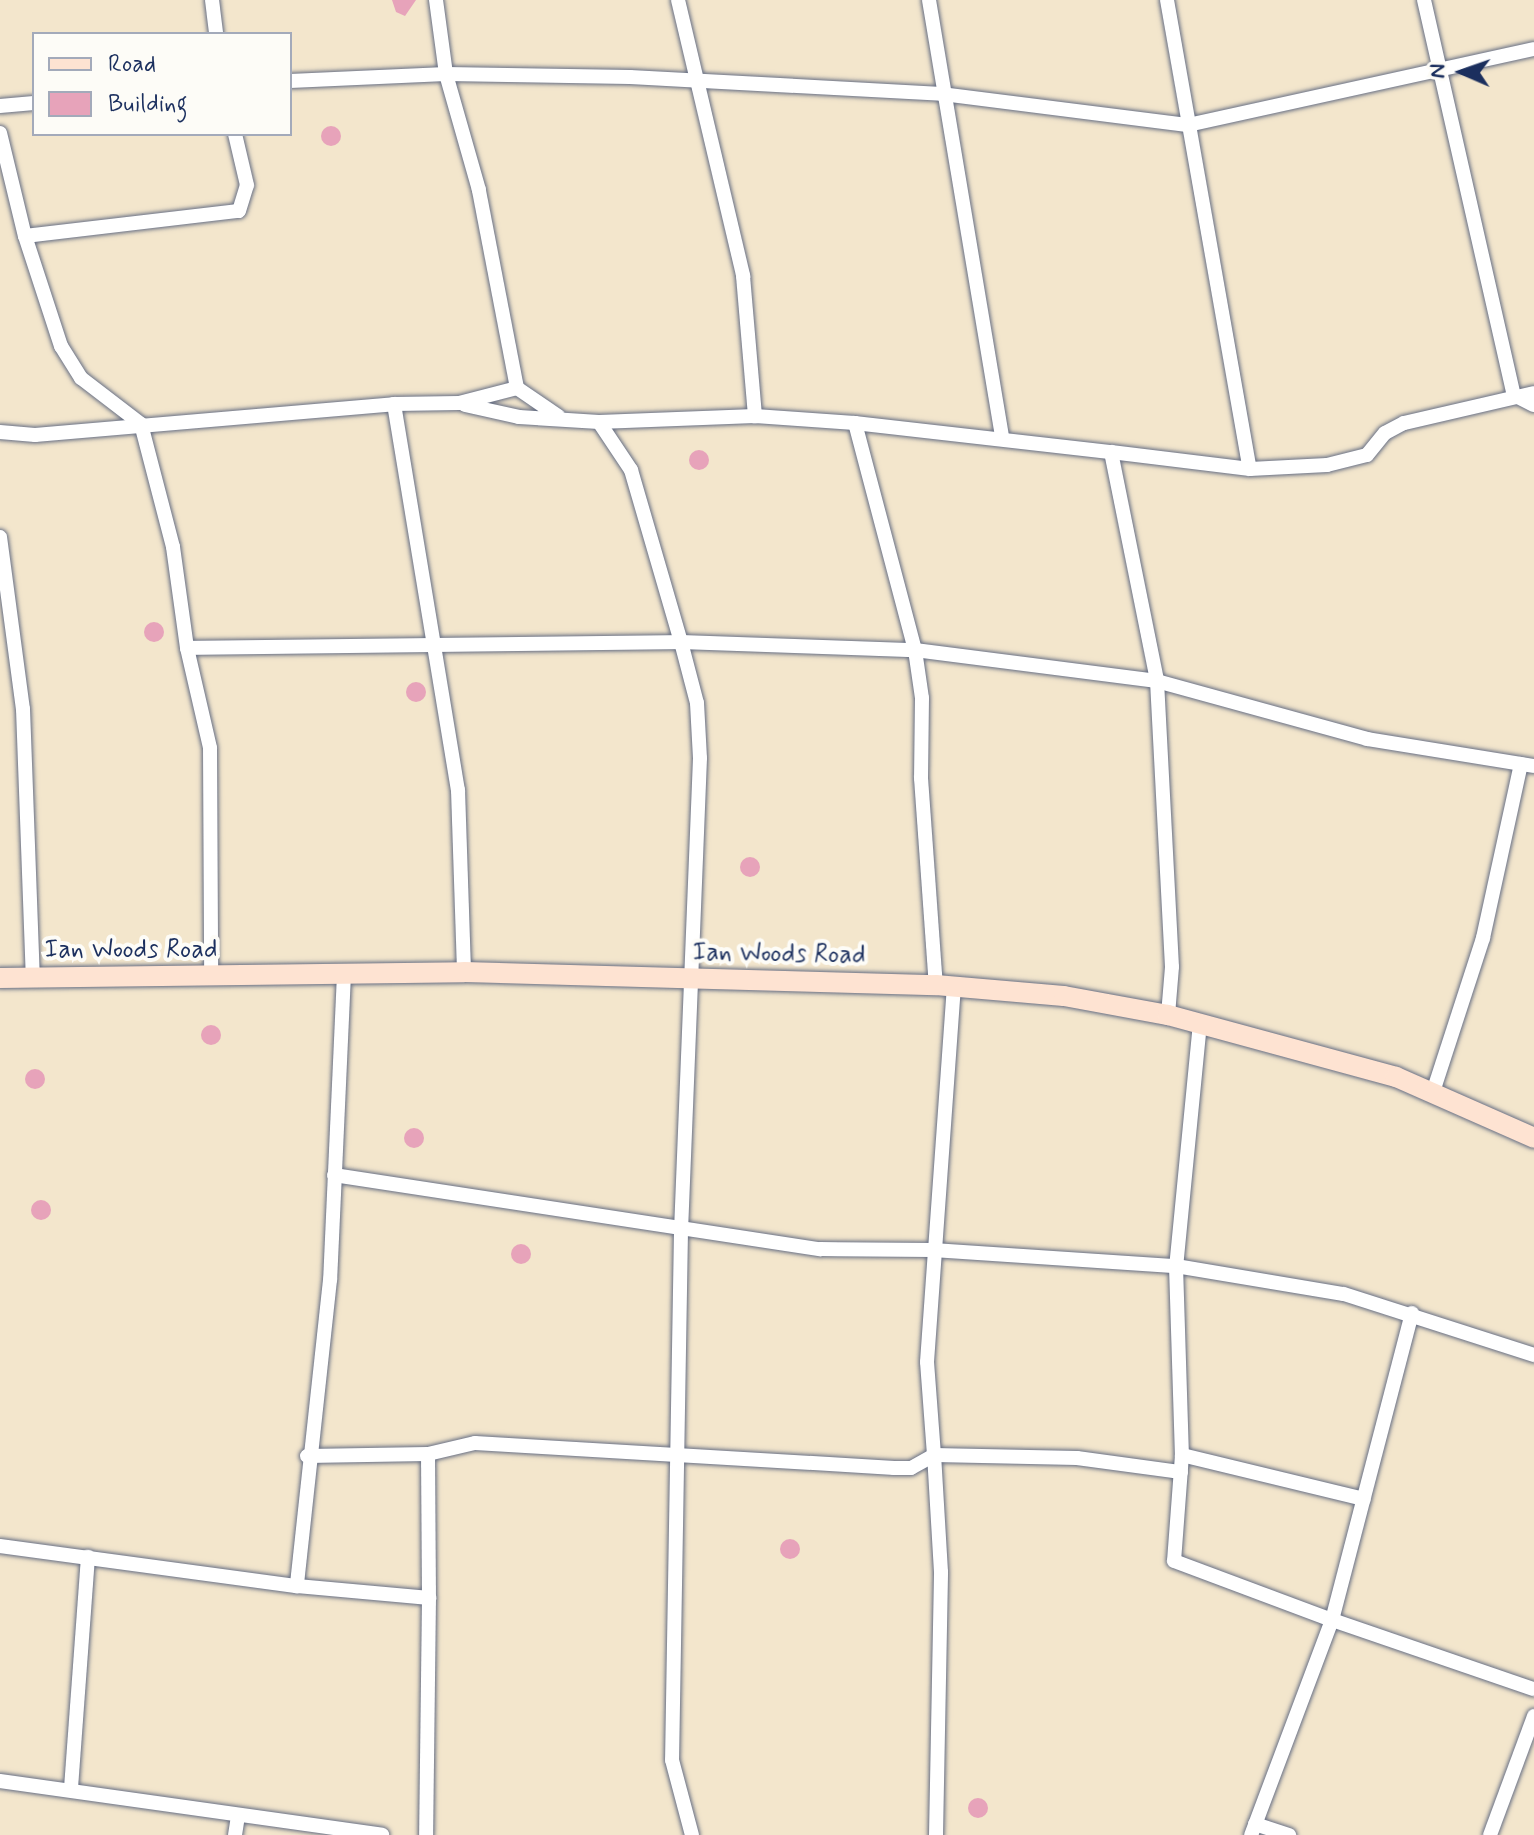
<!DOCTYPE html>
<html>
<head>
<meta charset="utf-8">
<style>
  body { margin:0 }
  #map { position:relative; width:1534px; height:1835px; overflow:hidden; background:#f3e6cc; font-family:Mynerve,sans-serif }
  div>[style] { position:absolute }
  .building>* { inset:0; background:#e7a3ba }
  .round { border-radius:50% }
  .roads { filter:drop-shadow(0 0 2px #676f84) drop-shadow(0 0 2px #676f84) }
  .street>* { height:14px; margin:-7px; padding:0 7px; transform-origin:7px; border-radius:7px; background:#fff }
  .secondary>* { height:20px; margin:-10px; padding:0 10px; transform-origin:10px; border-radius:10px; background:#fee3d2 }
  span { translate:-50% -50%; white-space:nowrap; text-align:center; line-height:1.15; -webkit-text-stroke:8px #fdfcf7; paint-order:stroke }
  .street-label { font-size:26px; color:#1b2f5e }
  .legend { position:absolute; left:32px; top:32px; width:260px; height:104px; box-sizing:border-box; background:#fdfcf7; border:2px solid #a3aaba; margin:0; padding:10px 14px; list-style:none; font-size:24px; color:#1b2f5e }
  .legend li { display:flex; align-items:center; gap:16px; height:40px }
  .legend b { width:40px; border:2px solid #a3aaba }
  .north { position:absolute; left:1422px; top:32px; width:80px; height:80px; -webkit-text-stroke:6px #fdfcf7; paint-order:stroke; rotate:272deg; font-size:22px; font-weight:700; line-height:32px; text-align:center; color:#1b2f5e }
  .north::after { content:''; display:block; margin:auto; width:28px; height:36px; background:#1b2f5e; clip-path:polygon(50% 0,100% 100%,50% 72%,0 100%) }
</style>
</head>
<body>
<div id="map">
  <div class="building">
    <i style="clip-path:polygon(392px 0,416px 0,405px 16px,396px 12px)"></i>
    <i class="round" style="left:321px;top:126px;width:20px;height:20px"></i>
    <i class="round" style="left:689px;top:450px;width:20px;height:20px"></i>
    <i class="round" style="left:144px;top:622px;width:20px;height:20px"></i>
    <i class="round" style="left:406px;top:682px;width:20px;height:20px"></i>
    <i class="round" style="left:740px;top:857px;width:20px;height:20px"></i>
    <i class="round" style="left:201px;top:1025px;width:20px;height:20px"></i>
    <i class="round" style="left:25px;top:1069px;width:20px;height:20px"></i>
    <i class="round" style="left:404px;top:1128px;width:20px;height:20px"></i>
    <i class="round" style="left:31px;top:1200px;width:20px;height:20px"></i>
    <i class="round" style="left:511px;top:1244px;width:20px;height:20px"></i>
    <i class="round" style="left:780px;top:1539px;width:20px;height:20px"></i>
    <i class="round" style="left:968px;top:1798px;width:20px;height:20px"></i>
  </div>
  <div class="roads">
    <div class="street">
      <i style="left:212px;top:0;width:34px;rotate:83deg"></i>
      <i style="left:678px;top:0;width:284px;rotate:76.7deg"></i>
      <i style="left:743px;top:276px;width:141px;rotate:85.1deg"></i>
      <i style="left:755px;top:416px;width:100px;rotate:4deg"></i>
      <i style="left:855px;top:423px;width:235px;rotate:75.2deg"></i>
      <i style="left:915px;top:650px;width:49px;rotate:81.7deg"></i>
      <i style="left:922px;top:698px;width:80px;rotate:90.7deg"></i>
      <i style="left:921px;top:778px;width:208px;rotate:85.9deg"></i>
      <i style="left:929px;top:0;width:442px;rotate:80.5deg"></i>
      <i style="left:1167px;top:0;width:476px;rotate:80deg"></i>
      <i style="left:1424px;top:0;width:405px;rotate:77.2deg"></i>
      <i style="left:1514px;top:395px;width:22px;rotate:27deg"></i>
      <i style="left:290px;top:81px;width:156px;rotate:-2.6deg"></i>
      <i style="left:446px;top:74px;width:184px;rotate:0.9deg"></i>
      <i style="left:630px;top:77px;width:312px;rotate:3.1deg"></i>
      <i style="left:942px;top:94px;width:248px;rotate:7.2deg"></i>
      <i style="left:1188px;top:125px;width:354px;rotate:-12.4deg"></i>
      <i style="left:0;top:106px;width:34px;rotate:-5deg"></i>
      <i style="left:0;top:133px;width:106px;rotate:76.4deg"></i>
      <i style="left:25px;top:236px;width:116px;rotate:71.9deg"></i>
      <i style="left:61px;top:346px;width:38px;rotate:58deg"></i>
      <i style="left:81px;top:378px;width:76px;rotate:37.5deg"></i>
      <i style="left:141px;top:424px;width:127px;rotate:75.4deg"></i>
      <i style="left:173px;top:547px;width:102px;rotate:82.1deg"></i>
      <i style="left:187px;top:648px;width:103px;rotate:77deg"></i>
      <i style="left:210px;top:748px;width:229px;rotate:89.7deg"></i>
      <i style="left:25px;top:236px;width:215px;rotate:-6.7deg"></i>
      <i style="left:239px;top:211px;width:27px;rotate:-73deg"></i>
      <i style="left:247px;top:185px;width:52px;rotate:-103.2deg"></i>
      <i style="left:517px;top:388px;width:50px;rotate:34.3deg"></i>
      <i style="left:394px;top:404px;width:391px;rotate:80.6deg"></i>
      <i style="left:458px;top:790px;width:182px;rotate:88.1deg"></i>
      <i style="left:465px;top:405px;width:55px;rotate:12.5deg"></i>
      <i style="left:519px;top:417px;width:80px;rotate:3.6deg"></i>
      <i style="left:599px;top:422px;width:156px;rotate:-2.2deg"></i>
      <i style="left:599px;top:422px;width:58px;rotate:56.3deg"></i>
      <i style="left:631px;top:470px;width:179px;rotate:73.8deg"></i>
      <i style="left:681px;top:642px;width:234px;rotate:2deg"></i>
      <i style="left:915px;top:650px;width:244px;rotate:7.3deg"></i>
      <i style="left:1157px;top:681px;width:218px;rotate:15.4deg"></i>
      <i style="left:1367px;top:739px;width:169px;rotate:9.2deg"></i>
      <i style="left:855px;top:423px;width:258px;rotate:6.5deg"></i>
      <i style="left:1111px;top:452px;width:234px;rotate:78.6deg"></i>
      <i style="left:1157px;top:681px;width:286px;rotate:87deg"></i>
      <i style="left:1172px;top:967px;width:48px;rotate:94.8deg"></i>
      <i style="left:0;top:432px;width:35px;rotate:5deg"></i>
      <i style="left:35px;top:435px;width:360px;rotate:-4.9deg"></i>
      <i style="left:394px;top:404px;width:65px;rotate:-0.9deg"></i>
      <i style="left:459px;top:403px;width:60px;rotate:-14.5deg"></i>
      <i style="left:517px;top:388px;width:202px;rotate:-100.9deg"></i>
      <i style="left:479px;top:190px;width:121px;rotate:-105.9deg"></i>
      <i style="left:446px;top:74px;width:75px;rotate:-97.7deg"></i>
      <i style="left:1111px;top:452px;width:140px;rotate:7deg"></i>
      <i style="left:1250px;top:469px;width:77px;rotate:-3deg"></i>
      <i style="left:1327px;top:465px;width:41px;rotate:-14deg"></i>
      <i style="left:1367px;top:455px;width:28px;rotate:-51deg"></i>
      <i style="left:1385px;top:433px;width:21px;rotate:-28deg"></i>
      <i style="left:1404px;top:423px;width:133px;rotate:-13deg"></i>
      <i style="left:0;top:537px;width:174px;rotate:82.4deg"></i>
      <i style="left:23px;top:709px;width:268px;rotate:87.9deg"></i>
      <i style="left:187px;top:648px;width:494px;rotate:-0.7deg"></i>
      <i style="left:681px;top:642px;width:63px;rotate:75.3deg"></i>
      <i style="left:697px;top:703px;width:55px;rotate:86.9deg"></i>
      <i style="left:700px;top:758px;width:473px;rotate:92.3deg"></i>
      <i style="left:681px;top:1231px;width:529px;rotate:90.97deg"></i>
      <i style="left:672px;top:1760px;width:78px;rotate:75.1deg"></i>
      <i style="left:344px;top:974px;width:306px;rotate:92.6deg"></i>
      <i style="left:330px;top:1280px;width:308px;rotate:96.2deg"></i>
      <i style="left:297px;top:1586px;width:133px;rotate:5.2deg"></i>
      <i style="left:429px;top:1598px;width:237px;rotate:90.7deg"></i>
      <i style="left:1200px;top:1023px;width:244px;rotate:95.6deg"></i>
      <i style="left:1176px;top:1266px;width:189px;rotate:88.2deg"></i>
      <i style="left:1182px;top:1455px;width:106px;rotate:94.3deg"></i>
      <i style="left:1174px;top:1561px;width:169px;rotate:20.5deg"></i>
      <i style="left:1332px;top:1620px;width:230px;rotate:110.6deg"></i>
      <i style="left:1433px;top:1092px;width:162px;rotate:-72deg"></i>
      <i style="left:1483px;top:938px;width:178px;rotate:-77.7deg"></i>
      <i style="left:334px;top:1175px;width:492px;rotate:8.7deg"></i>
      <i style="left:820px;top:1249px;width:113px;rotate:0.5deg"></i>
      <i style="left:933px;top:1250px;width:244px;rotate:3.8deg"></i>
      <i style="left:1176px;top:1266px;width:170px;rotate:9.5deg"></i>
      <i style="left:1344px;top:1294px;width:200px;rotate:17.8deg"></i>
      <i style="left:1412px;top:1313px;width:317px;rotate:104.6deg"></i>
      <i style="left:1332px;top:1620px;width:213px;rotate:18.9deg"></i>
      <i style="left:428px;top:1454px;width:48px;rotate:-13.2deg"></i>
      <i style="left:475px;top:1443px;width:420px;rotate:3.4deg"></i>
      <i style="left:894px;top:1468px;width:17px"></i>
      <i style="left:911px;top:1468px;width:26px;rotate:-29deg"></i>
      <i style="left:934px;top:1455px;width:93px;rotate:-94.3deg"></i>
      <i style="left:927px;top:1362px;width:376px;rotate:-85.9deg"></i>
      <i style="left:1182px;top:1455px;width:187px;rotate:13.6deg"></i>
      <i style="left:307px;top:1456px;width:121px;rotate:-0.9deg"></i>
      <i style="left:428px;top:1454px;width:144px;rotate:89.6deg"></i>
      <i style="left:0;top:1546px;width:300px;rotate:7.7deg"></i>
      <i style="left:0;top:1781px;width:386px;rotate:8deg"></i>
      <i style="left:71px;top:1788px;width:232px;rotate:-85.8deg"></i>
      <i style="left:1255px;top:1824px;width:36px;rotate:18deg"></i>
      <i style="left:235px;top:1835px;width:19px;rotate:-81deg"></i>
      <i style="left:936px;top:1835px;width:263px;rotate:-88.9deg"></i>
      <i style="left:941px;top:1572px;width:117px;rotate:-93.4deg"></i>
      <i style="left:934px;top:1455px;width:143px;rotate:1.2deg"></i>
      <i style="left:1077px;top:1458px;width:105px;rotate:7.7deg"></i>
      <i style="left:1490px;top:1835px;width:127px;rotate:-69.7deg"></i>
    </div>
    <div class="secondary">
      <i style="left:0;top:978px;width:464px;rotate:-0.7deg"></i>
      <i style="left:464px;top:972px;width:472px;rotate:1.6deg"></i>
      <i style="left:936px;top:985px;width:128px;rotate:4.9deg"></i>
      <i style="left:1064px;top:996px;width:106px;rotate:10.4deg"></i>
      <i style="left:1168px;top:1015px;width:236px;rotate:15.2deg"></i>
      <i style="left:1396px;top:1077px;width:151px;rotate:23.8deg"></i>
    </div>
  </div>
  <div class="street-label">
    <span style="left:131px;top:951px">Ian Woods Road</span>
    <span style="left:779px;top:955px;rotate:1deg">Ian Woods Road</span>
  </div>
  <ul class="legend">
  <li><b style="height:10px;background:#fee3d2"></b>Road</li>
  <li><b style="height:22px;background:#e7a3ba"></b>Building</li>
  </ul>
  <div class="north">N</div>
</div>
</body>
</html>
